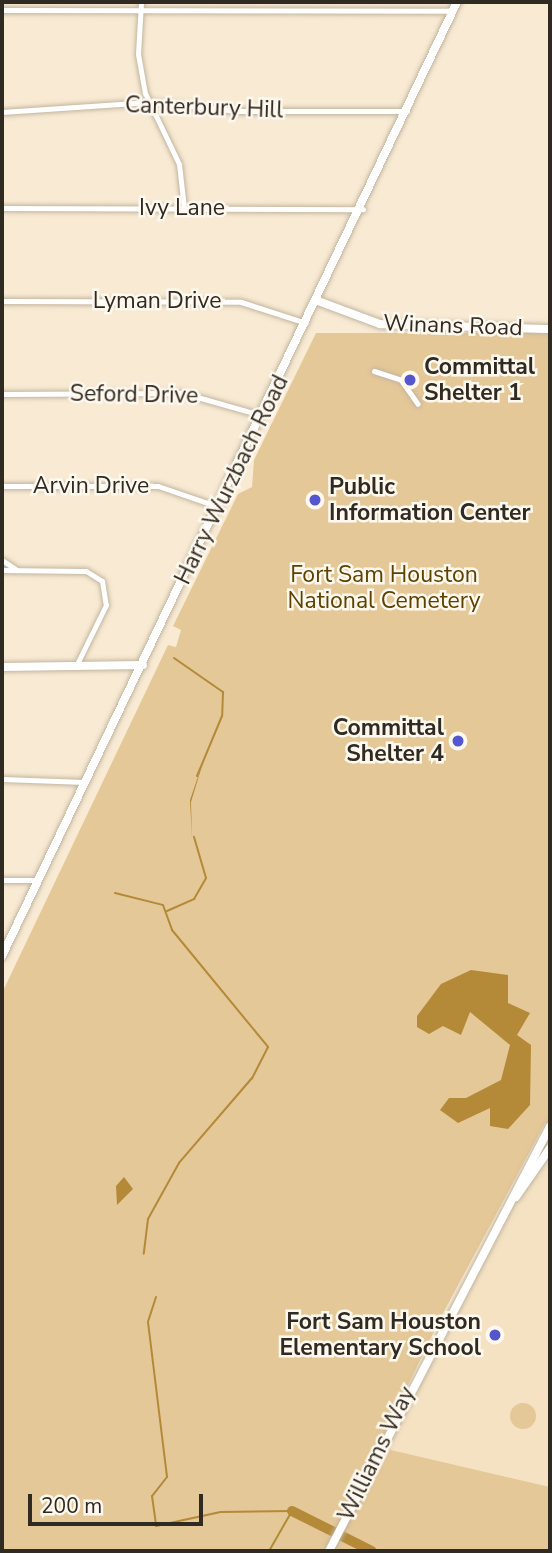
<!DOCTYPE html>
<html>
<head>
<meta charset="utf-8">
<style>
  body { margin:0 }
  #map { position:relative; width:552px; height:1553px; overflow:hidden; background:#f8ead3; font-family:"Nunito Sans",sans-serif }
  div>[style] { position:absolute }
  .built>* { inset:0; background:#f4e2c3 }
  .green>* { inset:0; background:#e5c898 }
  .round { border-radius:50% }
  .water>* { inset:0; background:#b48938 }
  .stream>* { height:2px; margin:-1px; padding:0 1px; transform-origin:1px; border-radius:1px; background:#b48938 }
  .river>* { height:10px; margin:-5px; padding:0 5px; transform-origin:5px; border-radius:5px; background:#b48938 }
  .roads { filter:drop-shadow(0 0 2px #c3b59f) drop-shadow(0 0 2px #c3b59f) }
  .street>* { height:5px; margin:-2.5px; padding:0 2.5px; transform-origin:2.5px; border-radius:2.5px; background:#fff }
  .secondary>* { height:8px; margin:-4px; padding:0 4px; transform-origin:4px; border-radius:4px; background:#fff }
  .dots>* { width:19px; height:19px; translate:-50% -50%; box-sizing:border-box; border:4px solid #fef8ef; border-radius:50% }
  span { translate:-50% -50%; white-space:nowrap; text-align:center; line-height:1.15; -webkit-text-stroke:5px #fef8ef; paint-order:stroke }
  .street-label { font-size:23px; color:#302b22 }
  .poi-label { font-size:23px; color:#302b22; font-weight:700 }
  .left { translate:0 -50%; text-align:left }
  .right { translate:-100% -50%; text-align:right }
  .park-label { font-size:23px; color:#5f4100 }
  .frame { position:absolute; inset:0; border:4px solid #302b22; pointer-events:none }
  .scale { position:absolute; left:28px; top:1494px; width:175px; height:32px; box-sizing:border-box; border:4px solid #302b22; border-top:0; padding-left:9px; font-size:21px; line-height:24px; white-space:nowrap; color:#302b22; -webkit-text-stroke:5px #fef8ef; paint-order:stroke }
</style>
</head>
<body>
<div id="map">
  <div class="built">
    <i style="clip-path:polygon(550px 1152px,550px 1487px,386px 1449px,510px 1211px)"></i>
  </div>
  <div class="green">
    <i style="clip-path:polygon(316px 333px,550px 333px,550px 1125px,545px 1123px,442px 1315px,378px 1447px,550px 1487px,550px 1551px,2px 1551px,2px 993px,168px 645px,176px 647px,181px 630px,173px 626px,238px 494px,252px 487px,254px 460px)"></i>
    <i class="round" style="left:510px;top:1403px;width:26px;height:26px"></i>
  </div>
  <div class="water">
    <i style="clip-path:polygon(205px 756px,191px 802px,192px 839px,190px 800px)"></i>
    <i style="clip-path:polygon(471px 970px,508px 975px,508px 1003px,530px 1013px,517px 1035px,531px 1045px,530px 1105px,508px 1129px,490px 1126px,490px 1108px,458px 1123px,440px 1110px,449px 1098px,466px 1098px,501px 1080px,510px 1045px,470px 1012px,461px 1035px,443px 1026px,429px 1034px,417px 1027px,417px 1016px,441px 984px)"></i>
    <i style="clip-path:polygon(124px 1177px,133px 1189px,117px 1205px,116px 1186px)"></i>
  </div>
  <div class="stream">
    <i style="left:174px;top:658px;width:60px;rotate:34.8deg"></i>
    <i style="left:223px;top:692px;width:24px;rotate:92deg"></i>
    <i style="left:222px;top:716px;width:65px;rotate:112.6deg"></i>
    <i style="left:115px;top:893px;width:49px;rotate:14deg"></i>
    <i style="left:163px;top:905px;width:27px;rotate:70deg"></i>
    <i style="left:172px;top:930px;width:151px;rotate:50.6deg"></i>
    <i style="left:268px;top:1047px;width:35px;rotate:117deg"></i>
    <i style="left:252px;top:1078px;width:112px;rotate:130.7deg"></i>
    <i style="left:179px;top:1163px;width:64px;rotate:119deg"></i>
    <i style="left:148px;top:1219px;width:35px;rotate:97deg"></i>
    <i style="left:167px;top:911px;width:30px;rotate:-24deg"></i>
    <i style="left:194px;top:899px;width:24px;rotate:-60deg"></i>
    <i style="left:206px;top:878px;width:43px;rotate:-106.3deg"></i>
    <i style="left:156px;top:1297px;width:26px;rotate:108deg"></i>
    <i style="left:148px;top:1322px;width:156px;rotate:83deg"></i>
    <i style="left:167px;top:1477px;width:24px;rotate:128deg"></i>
    <i style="left:152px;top:1496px;width:30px;rotate:82deg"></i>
    <i style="left:156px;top:1526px;width:66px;rotate:-12.2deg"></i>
    <i style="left:221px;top:1512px;width:71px;rotate:-0.8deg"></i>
    <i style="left:292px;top:1511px;width:46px;rotate:119.9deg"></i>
  </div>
  <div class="river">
    <i style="left:292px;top:1511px;width:89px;rotate:26.6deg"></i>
  </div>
  <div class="roads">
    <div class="street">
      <i style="left:141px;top:2px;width:52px;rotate:93.3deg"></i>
      <i style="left:138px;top:54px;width:40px;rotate:80deg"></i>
      <i style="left:145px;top:93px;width:79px;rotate:64.4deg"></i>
      <i style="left:179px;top:164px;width:44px;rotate:83.5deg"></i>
      <i style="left:2px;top:10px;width:451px;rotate:0.1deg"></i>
      <i style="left:2px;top:112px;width:148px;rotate:-3.9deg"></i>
      <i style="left:150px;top:102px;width:89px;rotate:5.8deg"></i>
      <i style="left:239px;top:111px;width:168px"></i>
      <i style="left:2px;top:208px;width:361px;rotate:0.2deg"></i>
      <i style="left:2px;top:301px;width:239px;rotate:0.2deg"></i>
      <i style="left:241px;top:302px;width:68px;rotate:17.9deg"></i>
      <i style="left:374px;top:371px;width:28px;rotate:18deg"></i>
      <i style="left:401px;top:380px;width:29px;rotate:55deg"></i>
      <i style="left:2px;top:394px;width:181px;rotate:-0.3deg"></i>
      <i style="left:183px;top:393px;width:81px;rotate:15.8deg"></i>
      <i style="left:2px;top:486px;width:156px"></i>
      <i style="left:158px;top:486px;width:65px;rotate:19deg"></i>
      <i style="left:2px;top:560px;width:18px;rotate:34deg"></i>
      <i style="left:2px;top:570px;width:84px;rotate:0.7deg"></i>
      <i style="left:86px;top:571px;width:19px;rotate:32deg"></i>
      <i style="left:102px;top:581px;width:24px;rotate:81deg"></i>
      <i style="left:106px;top:605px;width:68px;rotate:116.2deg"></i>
      <i style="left:2px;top:779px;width:83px;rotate:2.1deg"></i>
      <i style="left:2px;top:880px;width:36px"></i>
    </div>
    <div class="secondary">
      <i style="left:318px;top:301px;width:66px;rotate:20.4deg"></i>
      <i style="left:380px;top:324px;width:170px;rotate:1.7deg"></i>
      <i style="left:2px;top:667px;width:141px;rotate:-0.8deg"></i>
      <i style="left:2px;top:956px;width:1057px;rotate:-64.5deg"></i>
      <i style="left:516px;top:1197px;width:60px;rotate:-55.2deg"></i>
      <i style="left:329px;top:1551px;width:479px;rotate:-62.5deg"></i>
    </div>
  </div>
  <div class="dots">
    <i style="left:410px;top:380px;background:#5356cd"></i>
    <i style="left:315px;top:500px;background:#5356cd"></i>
    <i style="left:458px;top:741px;background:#5356cd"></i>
    <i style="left:495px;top:1335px;background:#5356cd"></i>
  </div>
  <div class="street-label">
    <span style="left:204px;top:108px;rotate:2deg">Canterbury Hill</span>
    <span style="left:182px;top:208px">Ivy Lane</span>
    <span style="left:157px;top:301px">Lyman Drive</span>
    <span style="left:453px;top:326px;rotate:2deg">Winans Road</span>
    <span style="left:134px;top:395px;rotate:1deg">Seford Drive</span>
    <span style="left:232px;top:480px;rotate:-64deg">Harry Wurzbach Road</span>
    <span style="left:91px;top:486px">Arvin Drive</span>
    <span style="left:377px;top:1454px;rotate:-64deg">Williams Way</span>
  </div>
  <div class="poi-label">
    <span class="left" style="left:424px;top:380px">Committal<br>Shelter 1</span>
    <span class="left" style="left:329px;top:500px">Public<br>Information Center</span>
    <span class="right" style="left:444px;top:741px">Committal<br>Shelter 4</span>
    <span class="right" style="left:481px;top:1335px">Fort Sam Houston<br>Elementary School</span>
  </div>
  <div class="park-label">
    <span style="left:384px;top:588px">Fort Sam Houston<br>National Cemetery</span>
  </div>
  <div class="frame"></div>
  <div class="scale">200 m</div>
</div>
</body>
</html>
